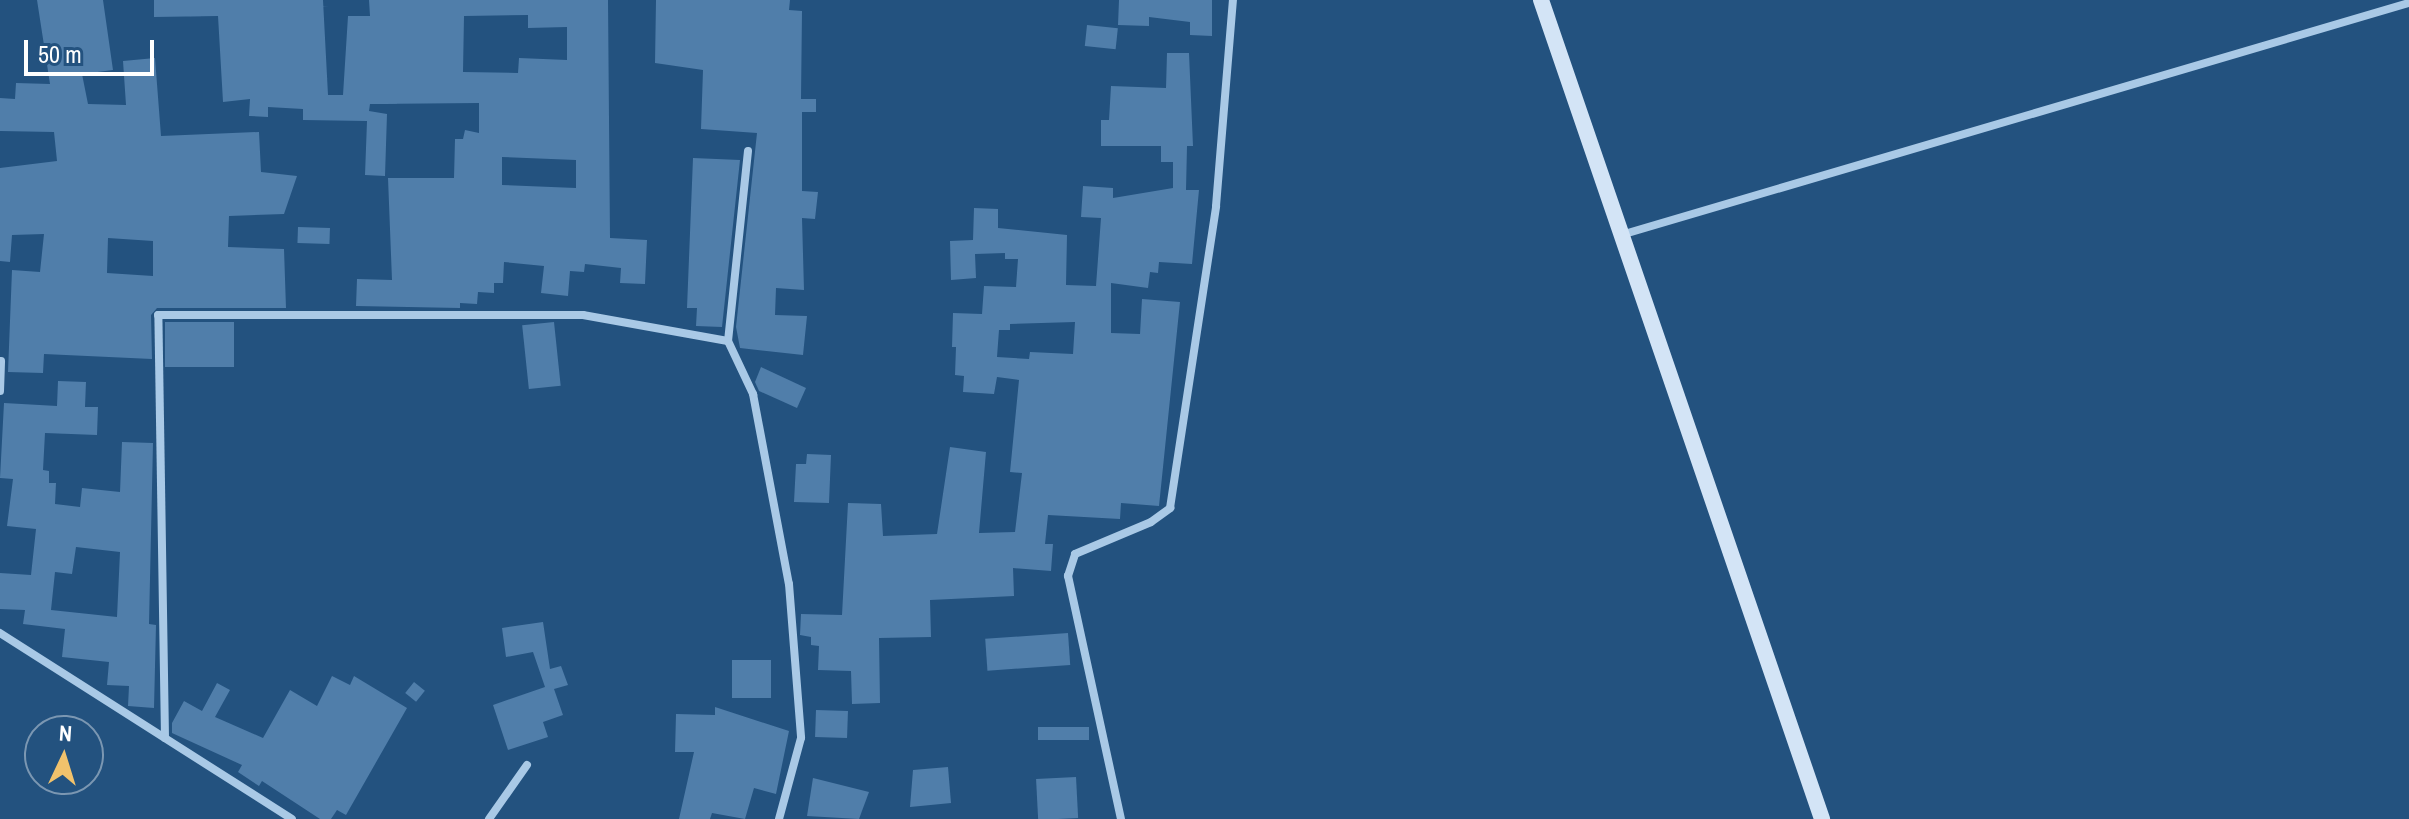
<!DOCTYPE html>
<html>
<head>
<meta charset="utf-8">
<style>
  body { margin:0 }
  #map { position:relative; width:2409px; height:819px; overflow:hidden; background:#23527f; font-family:"Archivo Narrow",sans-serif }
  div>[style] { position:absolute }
  .building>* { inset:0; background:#507eaa; transform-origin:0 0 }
  .minor>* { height:8px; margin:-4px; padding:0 4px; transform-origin:4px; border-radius:4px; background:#a9c9e6 }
  .secondary>* { height:16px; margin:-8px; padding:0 8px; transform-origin:8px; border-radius:8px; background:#d3e4f6 }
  span { translate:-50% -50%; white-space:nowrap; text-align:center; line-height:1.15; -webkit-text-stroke:6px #23527f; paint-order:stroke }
  .north { position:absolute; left:24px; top:715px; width:80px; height:80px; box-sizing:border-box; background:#23527f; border:2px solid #7b97b2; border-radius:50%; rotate:4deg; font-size:22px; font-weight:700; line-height:32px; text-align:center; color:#fff }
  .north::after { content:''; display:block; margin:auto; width:28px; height:36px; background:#f1c26c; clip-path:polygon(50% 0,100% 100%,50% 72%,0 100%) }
  .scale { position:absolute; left:24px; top:40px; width:130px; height:36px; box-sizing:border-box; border:4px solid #fff; border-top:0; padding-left:10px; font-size:24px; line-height:28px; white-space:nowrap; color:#fff; -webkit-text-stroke:6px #23527f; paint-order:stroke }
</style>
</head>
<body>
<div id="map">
  <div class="building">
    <i style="clip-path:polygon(evenodd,37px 0,103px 0,113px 70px,82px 74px,88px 104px,126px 105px,123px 61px,155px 58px,161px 136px,259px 132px,261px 172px,297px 176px,284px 214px,229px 216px,228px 247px,284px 249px,286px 308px,157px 308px,151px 315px,152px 359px,44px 354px,43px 373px,8px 372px,12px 270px,40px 272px,44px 234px,12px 235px,10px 262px,0 261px,0 168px,57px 161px,54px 132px,0 131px,0 98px,15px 99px,16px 83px,50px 84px,37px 0,108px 238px,153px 241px,153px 276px,107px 273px,108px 238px)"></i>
    <i style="clip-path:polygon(evenodd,154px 0,323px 0,328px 95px,343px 95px,348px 16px,370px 16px,369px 0,608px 0,610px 238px,647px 240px,645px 284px,620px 283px,621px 268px,585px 264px,584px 272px,570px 271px,568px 296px,541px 293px,544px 266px,504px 262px,503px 283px,494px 283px,494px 293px,478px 292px,477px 304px,460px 303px,460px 308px,356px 306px,357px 279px,392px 280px,388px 178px,454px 178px,455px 139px,463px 139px,465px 130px,479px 133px,479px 103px,370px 104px,369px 111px,387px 114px,385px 176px,365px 175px,367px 121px,303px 120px,303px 109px,268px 107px,268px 117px,249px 116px,250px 99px,223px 102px,218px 16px,154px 17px,154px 0,528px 15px,528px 28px,567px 27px,567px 60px,519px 58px,518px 73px,463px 72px,464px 16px,528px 15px,154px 0,502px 157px,576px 160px,576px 188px,502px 185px,502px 157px)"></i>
    <i style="clip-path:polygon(656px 0,790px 0,789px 10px,802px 11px,801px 99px,816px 99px,816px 112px,802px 112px,802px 191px,818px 192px,815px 219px,802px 218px,804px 290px,776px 288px,775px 315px,807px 316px,803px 355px,740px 348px,736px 327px,757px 133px,701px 129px,703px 70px,655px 63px)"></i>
    <i style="clip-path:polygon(1119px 0,1212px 0,1212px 36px,1190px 35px,1190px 22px,1149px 17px,1149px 26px,1118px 25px)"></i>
    <i style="left:1087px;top:25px;width:31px;height:21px;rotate:6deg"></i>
    <i style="clip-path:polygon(evenodd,1167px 53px,1189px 53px,1193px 146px,1187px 146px,1186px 190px,1199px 190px,1192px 264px,1159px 262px,1158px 273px,1150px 272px,1148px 288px,1111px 283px,1111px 333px,1140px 334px,1142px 299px,1180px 302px,1159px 506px,1121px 503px,1120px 519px,1048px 515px,1045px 544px,1053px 544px,1051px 571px,1013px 568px,1014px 596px,930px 600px,931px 637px,879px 638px,880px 703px,852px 704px,851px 671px,818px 670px,819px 646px,811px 645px,811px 637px,800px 635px,801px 614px,842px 615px,848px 503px,881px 504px,883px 536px,937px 534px,950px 447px,986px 452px,979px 533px,1015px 532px,1022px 473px,1010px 472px,1019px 380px,997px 377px,994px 394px,963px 392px,964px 376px,955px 375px,956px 347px,952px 347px,953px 313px,982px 314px,984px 286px,1016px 287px,1018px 259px,1005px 259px,1005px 253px,975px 254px,976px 278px,951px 280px,950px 241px,973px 240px,974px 208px,998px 209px,998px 228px,1067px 235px,1066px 285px,1096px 286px,1101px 218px,1081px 217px,1083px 186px,1113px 188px,1113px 198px,1173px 188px,1173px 162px,1161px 162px,1161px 146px,1101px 146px,1101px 120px,1109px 120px,1111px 86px,1166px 88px,1167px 53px,1075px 322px,1073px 354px,1030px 352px,1029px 359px,997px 357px,999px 330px,1010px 330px,1010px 324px,1075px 322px)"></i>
    <i style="clip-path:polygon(693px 158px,740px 160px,722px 327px,696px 326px,697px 308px,687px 308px)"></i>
    <i style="left:298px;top:227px;width:32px;height:16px;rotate:2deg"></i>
    <i style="left:165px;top:322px;width:69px;height:45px"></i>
    <i style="left:554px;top:322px;width:64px;height:32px;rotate:84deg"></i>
    <i style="clip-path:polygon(761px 367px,806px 388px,797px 408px,759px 391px,755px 382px)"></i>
    <i style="clip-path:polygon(evenodd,58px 381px,86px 382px,85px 407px,98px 407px,97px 435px,45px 433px,43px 470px,49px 471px,49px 483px,56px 483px,55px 504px,80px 507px,82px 488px,120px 492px,122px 442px,153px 443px,149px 624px,156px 625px,154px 708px,128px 706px,129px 686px,107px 685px,109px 662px,62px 657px,65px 629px,23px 624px,25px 610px,0 609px,0 573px,31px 575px,36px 529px,7px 526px,13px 479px,0 478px,4px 403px,57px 406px,58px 381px,76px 547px,120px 552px,117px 617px,51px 610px,55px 572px,72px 574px,76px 547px)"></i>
    <i style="clip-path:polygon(807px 454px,831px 455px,829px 503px,794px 502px,796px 464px,806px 464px)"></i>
    <i style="clip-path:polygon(543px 622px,550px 669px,561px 666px,568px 685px,554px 689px,563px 715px,543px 722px,548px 737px,508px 750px,493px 705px,545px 687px,533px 652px,506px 657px,502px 628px)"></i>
    <i style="left:1068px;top:633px;width:32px;height:83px;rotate:86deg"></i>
    <i style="left:732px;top:660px;width:39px;height:38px"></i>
    <i style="clip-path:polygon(332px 676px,350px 685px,354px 676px,407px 708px,346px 815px,337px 810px,331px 819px,320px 819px,262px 781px,259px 786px,238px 772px,242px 765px,172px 733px,172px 723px,184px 701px,202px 711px,217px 683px,230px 690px,215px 717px,263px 738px,290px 690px,317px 706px)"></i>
    <i style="left:414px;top:682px;width:14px;height:14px;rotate:39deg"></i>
    <i style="clip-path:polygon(715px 707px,789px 731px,776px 794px,754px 788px,745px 819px,712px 813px,710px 819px,679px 819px,694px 752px,675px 752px,676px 714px,715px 715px)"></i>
    <i style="left:816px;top:710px;width:32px;height:27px;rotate:2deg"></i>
    <i style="left:1038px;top:727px;width:51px;height:13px"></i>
    <i style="clip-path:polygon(948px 767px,951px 803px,910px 807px,913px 770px)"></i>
    <i style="left:1076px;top:777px;width:41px;height:40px;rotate:87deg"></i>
    <i style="clip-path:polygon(813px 778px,869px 792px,859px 819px,807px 816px)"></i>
  </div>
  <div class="minor">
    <i style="left:748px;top:151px;width:191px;rotate:96deg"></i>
    <i style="left:728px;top:341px;width:59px;rotate:64.7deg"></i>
    <i style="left:753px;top:394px;width:193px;rotate:79.3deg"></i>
    <i style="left:789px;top:584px;width:154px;rotate:85.5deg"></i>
    <i style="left:801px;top:738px;width:84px;rotate:105.2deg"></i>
    <i style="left:1621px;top:235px;width:821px;rotate:-16.41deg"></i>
    <i style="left:0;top:391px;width:30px;rotate:-88deg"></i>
    <i style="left:0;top:633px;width:346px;rotate:32.5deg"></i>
    <i style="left:165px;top:738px;width:423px;rotate:-90.9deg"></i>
    <i style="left:158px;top:315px;width:425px"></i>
    <i style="left:583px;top:315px;width:147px;rotate:10.2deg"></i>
    <i style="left:489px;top:819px;width:66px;rotate:-54.9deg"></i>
    <i style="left:1121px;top:819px;width:249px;rotate:-102.3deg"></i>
    <i style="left:1068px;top:576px;width:23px;rotate:-72deg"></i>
    <i style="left:1075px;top:554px;width:82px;rotate:-22.8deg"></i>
    <i style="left:1151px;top:522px;width:24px;rotate:-36deg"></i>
    <i style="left:1170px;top:508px;width:305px;rotate:-81.3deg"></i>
    <i style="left:1216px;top:206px;width:207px;rotate:-85.3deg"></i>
  </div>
  <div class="secondary">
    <i style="left:1541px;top:0;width:866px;rotate:71.06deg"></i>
  </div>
  <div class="north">N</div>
  <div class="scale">50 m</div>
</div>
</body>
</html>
